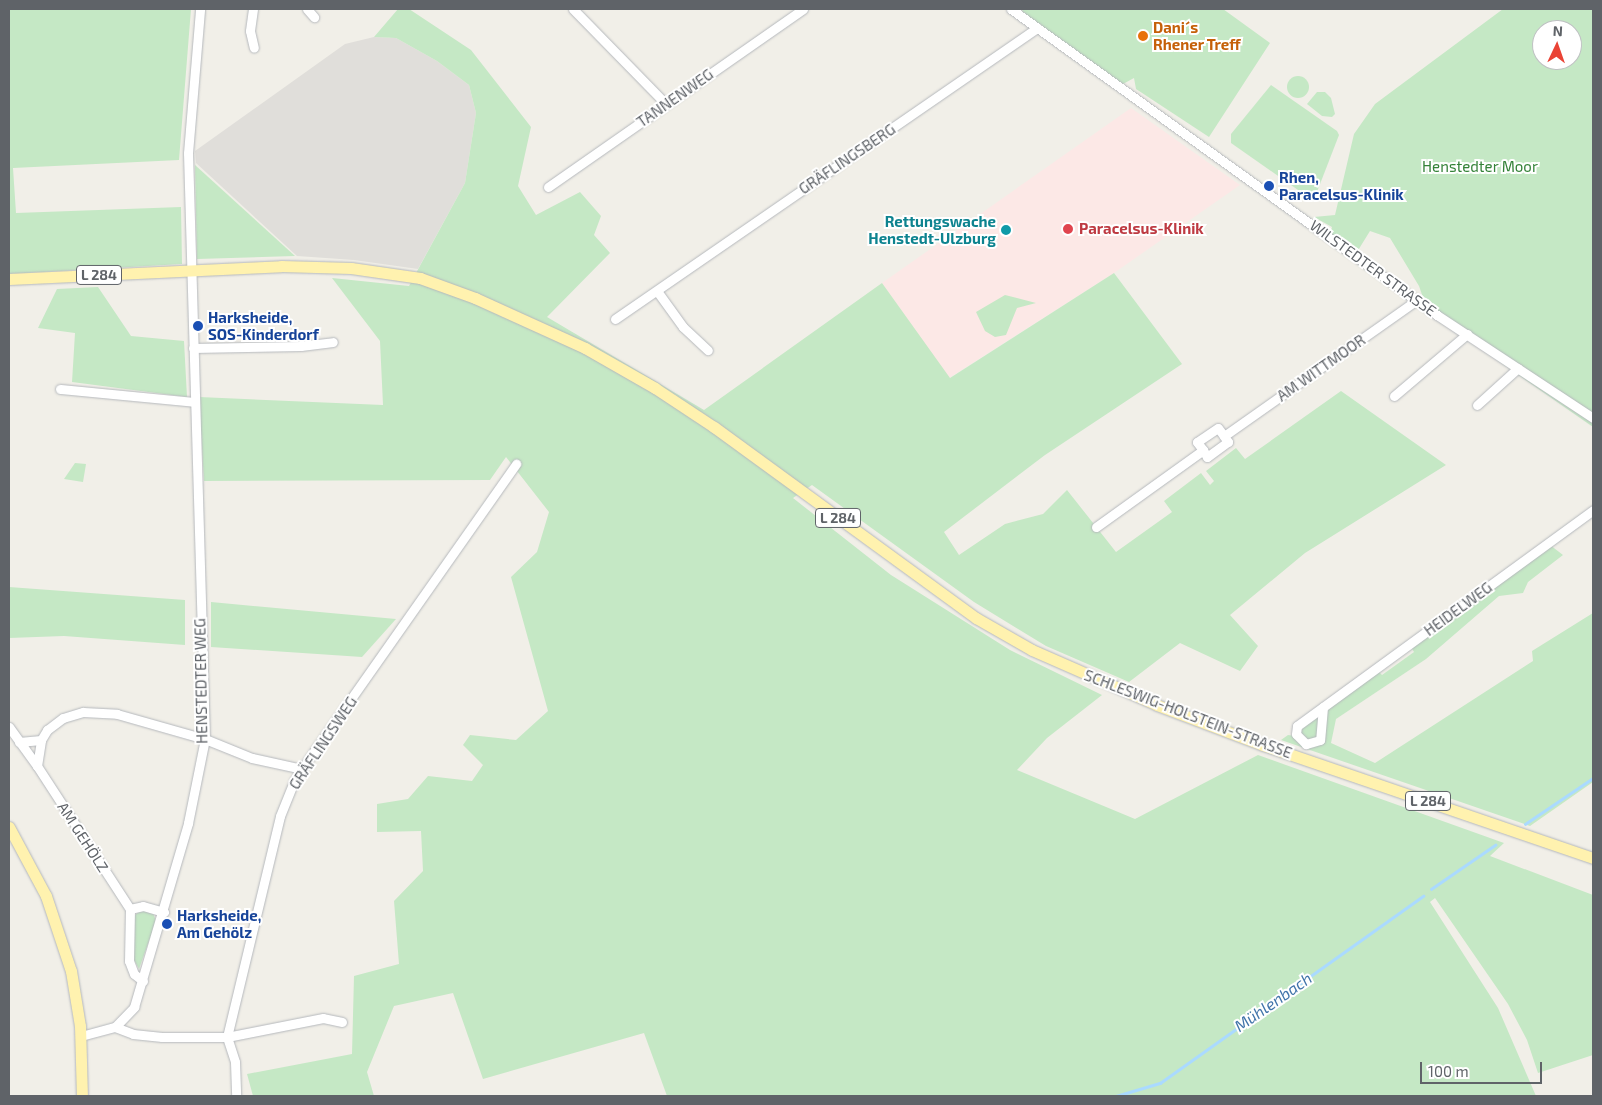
<!DOCTYPE html>
<html>
<head>
<meta charset="utf-8">
<style>
  body { margin:0 }
  #map { position:relative; width:1602px; height:1105px; overflow:hidden; background:#f1efe8; font-family:"Exo 2",sans-serif }
  div>[style] { position:absolute }
  .industrial>* { inset:0; background:#e0deda }
  .medical>* { inset:0; background:#fce8e6 }
  .green>* { inset:0; background:#c5e8c5 }
  .round { border-radius:50% }
  .stream>* { height:2.5px; margin:-1.25px; padding:0 1.25px; transform-origin:1.25px; border-radius:1.25px; background:#aadaff }
  .roads { filter:drop-shadow(0 0 1px #b5b8bc) drop-shadow(0 0 1px #b5b8bc) }
  .minor>* { height:9px; margin:-4.5px; padding:0 4.5px; transform-origin:4.5px; border-radius:4.5px; background:#fff }
  .major>* { height:11px; margin:-5.5px; padding:0 5.5px; transform-origin:5.5px; border-radius:5.5px; background:#fff2af }
  .dots>* { width:14px; height:14px; translate:-50% -50%; box-sizing:border-box; border:2px solid #fff; border-radius:50% }
  span { translate:-50% -50%; white-space:nowrap; text-align:center; line-height:1.15; -webkit-text-stroke:4px #fff; paint-order:stroke }
  .shield-label span { padding:1px 4px; background:#fff; border:1px solid; border-radius:4px; -webkit-text-stroke-width:0 }
  .shield-label { font-size:14px; color:#5f6368; font-weight:700 }
  .food-label { font-size:15px; color:#c56008; font-weight:700 }
  .left { translate:0 -50%; text-align:left }
  .street-label { font-size:15px; color:#5f6368 }
  .park-label { font-size:15px; color:#348238 }
  .transit-label { font-size:15px; color:#164399; font-weight:700 }
  .culture-label { font-size:15px; color:#0d838f; font-weight:700 }
  .right { translate:-100% -50%; text-align:right }
  .health-label { font-size:15px; color:#be3a42; font-weight:700 }
  .water-label { font-size:16px; color:#4174aa; font-style:italic }
  .frame { position:absolute; inset:0; border:10px solid #5f6368; pointer-events:none }
  .north { position:absolute; left:1532px; top:20px; width:50px; height:50px; box-sizing:border-box; background:#fff; border:1px solid #bfc1c3; border-radius:50%; rotate:3deg; font-size:14px; font-weight:700; line-height:20px; text-align:center; color:#5f6368 }
  .north::after { content:''; display:block; margin:auto; width:18px; height:22px; background:#ea4335; clip-path:polygon(50% 0,100% 100%,50% 72%,0 100%) }
  .scale { position:absolute; left:1420px; top:1062px; width:122px; height:22px; box-sizing:border-box; border:2px solid #5f6368; border-top:0; padding-left:6px; font-size:15px; line-height:18px; white-space:nowrap; color:#5f6368; -webkit-text-stroke:4px #fff; paint-order:stroke }
</style>
</head>
<body>
<div id="map">
  <div class="industrial">
    <i style="clip-path:polygon(374px 37px,396px 38px,437px 61px,469px 85px,476px 113px,465px 183px,418px 269px,354px 260px,297px 256px,196px 163px,195px 151px,345px 44px)"></i>
  </div>
  <div class="medical">
    <i style="clip-path:polygon(1131px 108px,1240px 185px,1114px 273px,949px 378px,882px 283px)"></i>
  </div>
  <div class="green">
    <i style="clip-path:polygon(9px 9px,191px 9px,179px 160px,13px 168px,16px 213px,181px 207px,182px 264px,9px 274px)"></i>
    <i style="clip-path:polygon(398px 9px,409px 9px,471px 50px,531px 127px,518px 186px,536px 215px,580px 192px,601px 216px,594px 235px,610px 253px,547px 317px,704px 410px,882px 283px,950px 378px,1114px 273px,1182px 364px,1045px 455px,944px 532px,959px 555px,1005px 524px,1043px 514px,1067px 490px,1116px 552px,1172px 512px,1164px 501px,1201px 473px,1210px 485px,1214px 481px,1206px 471px,1236px 448px,1245px 459px,1341px 391px,1446px 465px,1305px 553px,1230px 615px,1258px 646px,1240px 671px,1180px 643px,1129px 682px,1046px 646px,974px 602px,812px 485px,793px 498px,891px 575px,1010px 650px,1102px 695px,1047px 738px,1017px 770px,1135px 819px,1258px 755px,1504px 843px,1490px 856px,1593px 895px,1593px 1055px,1538px 1073px,1527px 1040px,1508px 1004px,1435px 898px,1430px 902px,1498px 1008px,1536px 1096px,667px 1096px,644px 1033px,483px 1079px,453px 993px,394px 1006px,367px 1072px,374px 1096px,253px 1096px,247px 1074px,352px 1054px,354px 976px,399px 964px,394px 901px,423px 871px,421px 831px,377px 832px,377px 804px,408px 799px,428px 776px,472px 781px,483px 765px,463px 745px,470px 735px,516px 740px,548px 711px,511px 577px,537px 552px,549px 512px,506px 457px,490px 480px,204px 481px,199px 397px,383px 405px,380px 341px,332px 278px,409px 286px,465px 183px,476px 113px,469px 85px,437px 61px,396px 38px,374px 37px)"></i>
    <i style="clip-path:polygon(1024px 9px,1223px 9px,1270px 43px,1209px 137px,1136px 89px,1134px 78px,1123px 84px,1063px 44px,1022px 11px)"></i>
    <i style="clip-path:polygon(evenodd,1503px 9px,1593px 9px,1593px 427px,1428px 312px,1419px 286px,1390px 238px,1370px 231px,1357px 252px,1330px 235px,1332px 227px,1314px 217px,1335px 215px,1354px 134px,1375px 104px,1503px 9px,1542px 30px,1572px 30px,1572px 60px,1542px 60px,1542px 30px)"></i>
    <i class="round" style="left:1287px;top:76px;width:22px;height:22px"></i>
    <i style="clip-path:polygon(1271px 85px,1337px 131px,1339px 135px,1315px 197px,1308px 197px,1231px 143px,1231px 134px)"></i>
    <i style="clip-path:polygon(1317px 92px,1325px 92px,1331px 98px,1335px 114px,1332px 117px,1322px 116px,1307px 104px)"></i>
    <i style="clip-path:polygon(195px 165px,295px 256px,197px 259px)"></i>
    <i style="clip-path:polygon(98px 287px,131px 336px,184px 341px,187px 397px,72px 382px,75px 333px,38px 328px,57px 289px)"></i>
    <i style="clip-path:polygon(1005px 295px,1036px 303px,1017px 308px,1006px 335px,995px 337px,985px 331px,976px 312px)"></i>
    <i style="clip-path:polygon(75px 463px,86px 464px,83px 482px,64px 479px)"></i>
    <i style="clip-path:polygon(1550px 545px,1563px 555px,1528px 582px,1523px 593px,1499px 596px,1426px 659px,1336px 719px,1331px 743px,1375px 763px,1533px 661px,1532px 651px,1593px 613px,1593px 782px,1530px 826px,1281px 740px,1288px 735px,1295px 736px,1313px 746px,1325px 708px,1378px 671px,1382px 675px,1414px 652px,1411px 647px)"></i>
    <i style="clip-path:polygon(9px 587px,185px 600px,185px 645px,64px 636px,9px 638px)"></i>
    <i style="clip-path:polygon(211px 602px,396px 619px,362px 657px,211px 647px)"></i>
    <i style="clip-path:polygon(1318px 717px,1320px 735px,1313px 742px,1302px 737px,1299px 731px,1311px 718px)"></i>
    <i style="clip-path:polygon(141px 910px,153px 913px,156px 921px,139px 969px,133px 958px,133px 917px)"></i>
  </div>
  <div class="stream">
    <i style="left:1525px;top:824px;width:82px;rotate:-34.1deg"></i>
    <i style="left:1431px;top:889px;width:78px;rotate:-34.5deg"></i>
    <i style="left:1116px;top:1096px;width:46px;rotate:-16.5deg"></i>
    <i style="left:1160px;top:1083px;width:323px;rotate:-35.4deg"></i>
  </div>
  <div class="roads">
    <div class="minor">
      <i style="left:253px;top:9px;width:22px;rotate:98deg"></i>
      <i style="left:250px;top:31px;width:17px;rotate:77deg"></i>
      <i style="left:307px;top:9px;width:11px;rotate:49deg"></i>
      <i style="left:573px;top:9px;width:133px;rotate:45.6deg"></i>
      <i style="left:1011px;top:9px;width:525px;rotate:35.69deg"></i>
      <i style="left:1437px;top:315px;width:187px;rotate:33.4deg"></i>
      <i style="left:548px;top:187px;width:311px;rotate:-34.9deg"></i>
      <i style="left:657px;top:291px;width:44px;rotate:54.2deg"></i>
      <i style="left:683px;top:327px;width:34px;rotate:43deg"></i>
      <i style="left:615px;top:319px;width:513px;rotate:-34.59deg"></i>
      <i style="left:193px;top:348px;width:108px;rotate:-1.1deg"></i>
      <i style="left:301px;top:346px;width:32px;rotate:-7deg"></i>
      <i style="left:60px;top:389px;width:135px;rotate:5.5deg"></i>
      <i style="left:1394px;top:396px;width:96px;rotate:-40.3deg"></i>
      <i style="left:1477px;top:405px;width:55px;rotate:-42.1deg"></i>
      <i style="left:1203px;top:450px;width:8px;rotate:60deg"></i>
      <i style="left:1207px;top:457px;width:26px;rotate:-36deg"></i>
      <i style="left:1228px;top:442px;width:7px;rotate:-124deg"></i>
      <i style="left:1096px;top:527px;width:132px;rotate:-35.7deg"></i>
      <i style="left:1203px;top:450px;width:10px;rotate:-127deg"></i>
      <i style="left:1197px;top:442px;width:25px;rotate:-34deg"></i>
      <i style="left:1218px;top:428px;width:10px;rotate:53deg"></i>
      <i style="left:1224px;top:436px;width:236px;rotate:-35.2deg"></i>
      <i style="left:1323px;top:707px;width:33px;rotate:95deg"></i>
      <i style="left:1320px;top:740px;width:15px;rotate:164deg"></i>
      <i style="left:1306px;top:744px;width:14px;rotate:-135deg"></i>
      <i style="left:1296px;top:734px;width:8px;rotate:-83deg"></i>
      <i style="left:1297px;top:726px;width:366px;rotate:-36.1deg"></i>
      <i style="left:9px;top:727px;width:48px;rotate:54.3deg"></i>
      <i style="left:19px;top:742px;width:22px;rotate:-5deg"></i>
      <i style="left:130px;top:909px;width:13px;rotate:-13deg"></i>
      <i style="left:143px;top:906px;width:22px;rotate:16deg"></i>
      <i style="left:143px;top:981px;width:11px;rotate:-142deg"></i>
      <i style="left:134px;top:974px;width:14px;rotate:-111deg"></i>
      <i style="left:129px;top:961px;width:52px;rotate:-88.9deg"></i>
      <i style="left:130px;top:909px;width:171px;rotate:-123deg"></i>
      <i style="left:37px;top:766px;width:26px;rotate:-81deg"></i>
      <i style="left:41px;top:740px;width:12px;rotate:-59deg"></i>
      <i style="left:47px;top:730px;width:20px;rotate:-37deg"></i>
      <i style="left:63px;top:718px;width:21px;rotate:-17deg"></i>
      <i style="left:83px;top:712px;width:34px;rotate:3deg"></i>
      <i style="left:117px;top:714px;width:91px;rotate:15.9deg"></i>
      <i style="left:205px;top:739px;width:51px;rotate:22deg"></i>
      <i style="left:252px;top:758px;width:51px;rotate:12.4deg"></i>
      <i style="left:342px;top:1022px;width:19px;rotate:-168deg"></i>
      <i style="left:323px;top:1018px;width:98px;rotate:168.8deg"></i>
      <i style="left:227px;top:1037px;width:227px;rotate:-76.5deg"></i>
      <i style="left:280px;top:816px;width:38px;rotate:-68deg"></i>
      <i style="left:294px;top:781px;width:37px;rotate:-56deg"></i>
      <i style="left:315px;top:750px;width:350px;rotate:-54.9deg"></i>
      <i style="left:115px;top:1027px;width:19px;rotate:21deg"></i>
      <i style="left:133px;top:1034px;width:29px;rotate:6deg"></i>
      <i style="left:162px;top:1037px;width:65px"></i>
      <i style="left:227px;top:1037px;width:26px;rotate:72deg"></i>
      <i style="left:235px;top:1062px;width:34px;rotate:88deg"></i>
      <i style="left:81px;top:1036px;width:35px;rotate:-15deg"></i>
      <i style="left:115px;top:1027px;width:28px;rotate:-46deg"></i>
      <i style="left:134px;top:1007px;width:192px;rotate:-73.6deg"></i>
      <i style="left:188px;top:823px;width:86px;rotate:-78.6deg"></i>
      <i style="left:205px;top:739px;width:586px;rotate:-91.66deg"></i>
      <i style="left:188px;top:153px;width:144px;rotate:-85.2deg"></i>
    </div>
    <div class="major">
      <i style="left:9px;top:279px;width:272px;rotate:-2.7deg"></i>
      <i style="left:281px;top:266px;width:70px;rotate:1.6deg"></i>
      <i style="left:351px;top:268px;width:70px;rotate:8.2deg"></i>
      <i style="left:420px;top:278px;width:59px;rotate:20deg"></i>
      <i style="left:475px;top:298px;width:121px;rotate:24.4deg"></i>
      <i style="left:585px;top:348px;width:81px;rotate:29.7deg"></i>
      <i style="left:655px;top:388px;width:71px;rotate:33.5deg"></i>
      <i style="left:714px;top:427px;width:324px;rotate:36.1deg"></i>
      <i style="left:976px;top:618px;width:64px;rotate:29.7deg"></i>
      <i style="left:1032px;top:650px;width:137px;rotate:23.7deg"></i>
      <i style="left:1157px;top:705px;width:113px;rotate:20.7deg"></i>
      <i style="left:1263px;top:745px;width:349px;rotate:18.9deg"></i>
      <i style="left:9px;top:827px;width:78px;rotate:61.8deg"></i>
      <i style="left:46px;top:896px;width:79px;rotate:71.6deg"></i>
      <i style="left:71px;top:971px;width:56px;rotate:80.7deg"></i>
      <i style="left:80px;top:1026px;width:70px;rotate:88.4deg"></i>
    </div>
  </div>
  <div class="dots">
    <i style="left:1143px;top:36px;background:#e8710a"></i>
    <i style="left:1269px;top:186px;background:#1a4fb4"></i>
    <i style="left:1068px;top:229px;background:#e0444e"></i>
    <i style="left:1006px;top:230px;background:#0f9aa8"></i>
    <i style="left:198px;top:326px;background:#1a4fb4"></i>
    <i style="left:167px;top:924px;background:#1a4fb4"></i>
  </div>
  <div class="shield-label">
    <span style="left:99px;top:275px">L 284</span>
    <span style="left:838px;top:518px">L 284</span>
    <span style="left:1428px;top:801px">L 284</span>
  </div>
  <div class="food-label">
    <span class="left" style="left:1153px;top:36px">Dani´s<br>Rhener Treff</span>
  </div>
  <div class="street-label">
    <span style="left:675px;top:98px;rotate:-35deg">TANNENWEG</span>
    <span style="left:847px;top:159px;rotate:-34deg">GRÄFLINGSBERG</span>
    <span style="left:1373px;top:268px;rotate:36deg">WILSTEDTER STRASSE</span>
    <span style="left:1321px;top:368px;rotate:-35deg">AM WITTMOOR</span>
    <span style="left:1458px;top:609px;rotate:-36deg">HEIDELWEG</span>
    <span style="left:201px;top:681px;rotate:-91deg">HENSTEDTER WEG</span>
    <span style="left:1188px;top:714px;rotate:21deg">SCHLESWIG-HOLSTEIN-STRASSE</span>
    <span style="left:323px;top:743px;rotate:-56deg">GRÄFLINGSWEG</span>
    <span style="left:83px;top:837px;rotate:57deg">AM GEHÖLZ</span>
  </div>
  <div class="park-label">
    <span style="left:1480px;top:167px">Henstedter Moor</span>
  </div>
  <div class="transit-label">
    <span class="left" style="left:1279px;top:186px">Rhen,<br>Paracelsus-Klinik</span>
    <span class="left" style="left:208px;top:326px">Harksheide,<br>SOS-Kinderdorf</span>
    <span class="left" style="left:177px;top:924px">Harksheide,<br>Am Gehölz</span>
  </div>
  <div class="culture-label">
    <span class="right" style="left:996px;top:230px">Rettungswache<br>Henstedt-Ulzburg</span>
  </div>
  <div class="health-label">
    <span class="left" style="left:1079px;top:229px">Paracelsus-Klinik</span>
  </div>
  <div class="water-label">
    <span style="left:1273px;top:1002px;rotate:-35deg">Mühlenbach</span>
  </div>
  <div class="frame"></div>
  <div class="north">N</div>
  <div class="scale">100 m</div>
</div>
</body>
</html>
